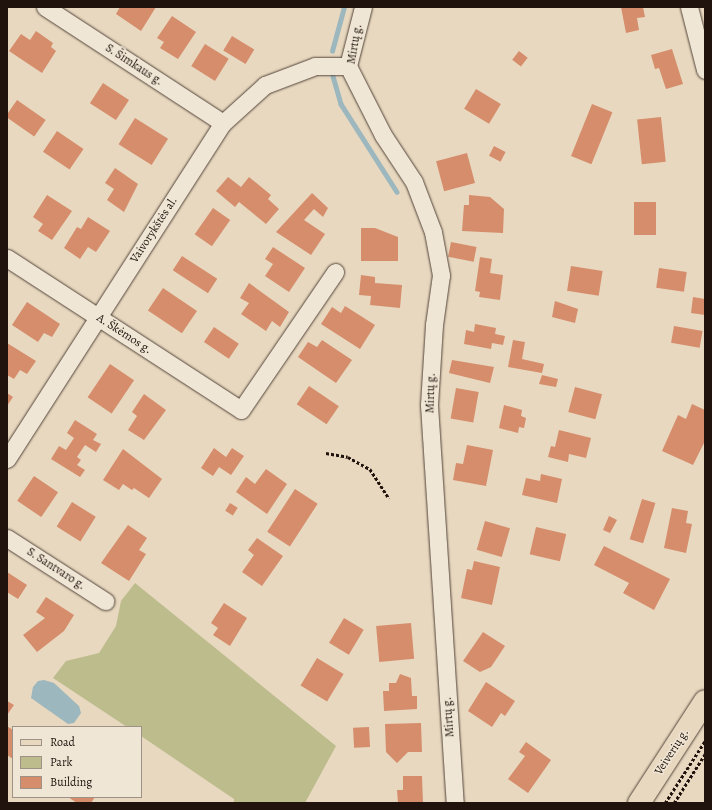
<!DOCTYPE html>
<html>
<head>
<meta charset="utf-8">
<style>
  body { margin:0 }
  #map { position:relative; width:712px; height:810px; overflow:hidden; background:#e8d8bf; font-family:Alegreya,serif }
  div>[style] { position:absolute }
  .green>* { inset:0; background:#bdbc8d }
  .water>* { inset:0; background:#9cb7bd }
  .stream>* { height:4.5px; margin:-2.25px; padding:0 2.25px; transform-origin:2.25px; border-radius:2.25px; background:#9cb7bd }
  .building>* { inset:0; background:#d58d6c; transform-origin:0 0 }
  .path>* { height:2.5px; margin-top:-1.25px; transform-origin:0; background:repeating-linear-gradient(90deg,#20130d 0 3px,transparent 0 5px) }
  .roads { filter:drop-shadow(0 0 1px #52443a) drop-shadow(0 0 1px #52443a) }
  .street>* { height:17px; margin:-8.5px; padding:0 8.5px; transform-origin:8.5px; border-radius:8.5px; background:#f0e6d5 }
  .primary>* { height:22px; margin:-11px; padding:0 11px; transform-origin:11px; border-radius:11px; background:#e8d8bf }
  span { translate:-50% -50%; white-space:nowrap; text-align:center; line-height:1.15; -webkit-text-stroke:3px #f0e6d5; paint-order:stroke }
  .street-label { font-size:12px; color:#20130d }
  .frame { position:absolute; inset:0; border:8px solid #20130d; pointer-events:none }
  .legend { position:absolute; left:12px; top:726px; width:130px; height:72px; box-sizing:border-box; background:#f0e6d5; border:1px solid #9d9285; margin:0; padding:5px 7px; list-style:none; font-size:12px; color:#20130d }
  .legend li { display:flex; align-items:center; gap:8px; height:20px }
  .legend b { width:20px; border:1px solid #9d9285 }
</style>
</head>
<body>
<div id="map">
  <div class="green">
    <i style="clip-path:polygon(135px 583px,336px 746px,305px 803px,234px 803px,234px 799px,141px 736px,141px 727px,127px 727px,53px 678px,66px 661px,99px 653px,116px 626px,121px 601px)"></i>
  </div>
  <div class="water">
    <i style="clip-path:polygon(44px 680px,54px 683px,79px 706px,81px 713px,74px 723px,68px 724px,31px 698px,33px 687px,38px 681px)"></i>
  </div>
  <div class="stream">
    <i style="left:332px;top:51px;width:46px;rotate:-74.7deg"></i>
    <i style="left:333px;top:76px;width:29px;rotate:74deg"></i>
    <i style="left:341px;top:104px;width:104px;rotate:57.5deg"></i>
  </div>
  <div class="building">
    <i style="clip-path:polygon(120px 7px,156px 7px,141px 31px,116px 14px)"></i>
    <i style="clip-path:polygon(621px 7px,643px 7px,645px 17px,637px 18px,639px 30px,626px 33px)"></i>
    <i style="clip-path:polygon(172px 16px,196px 32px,178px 59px,160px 48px,164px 42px,157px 38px)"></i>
    <i style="clip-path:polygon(36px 31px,53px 43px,51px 47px,56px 51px,42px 73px,9px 51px,21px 34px,30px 40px)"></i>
    <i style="left:232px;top:36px;width:26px;height:17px;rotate:31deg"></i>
    <i style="left:205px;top:44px;width:28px;height:26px;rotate:32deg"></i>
    <i style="clip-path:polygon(672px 49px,683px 84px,666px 89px,659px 68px,655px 69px,651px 55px)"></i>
    <i style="left:519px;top:51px;width:11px;height:11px;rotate:38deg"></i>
    <i style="left:103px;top:83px;width:31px;height:24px;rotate:33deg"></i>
    <i style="left:476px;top:89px;width:29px;height:23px;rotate:31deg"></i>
    <i style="left:17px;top:100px;width:35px;height:20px;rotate:35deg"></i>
    <i style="left:592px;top:104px;width:22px;height:56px;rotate:22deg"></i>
    <i style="left:661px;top:117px;width:45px;height:24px;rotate:84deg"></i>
    <i style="left:135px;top:118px;width:39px;height:31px;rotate:32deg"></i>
    <i style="left:57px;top:131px;width:32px;height:25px;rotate:34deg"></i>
    <i style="left:494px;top:146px;width:13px;height:11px;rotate:27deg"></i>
    <i style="left:467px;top:153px;width:31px;height:32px;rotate:75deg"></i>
    <i style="clip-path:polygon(115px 168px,138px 184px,124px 212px,107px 200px,114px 189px,105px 183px)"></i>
    <i style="clip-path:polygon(228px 177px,241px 187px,249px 177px,271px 195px,268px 199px,279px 209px,266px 224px,239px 202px,235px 207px,216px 191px)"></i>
    <i style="clip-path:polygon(312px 193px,328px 208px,323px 217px,314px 209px,304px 220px,325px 234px,311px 255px,276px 232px)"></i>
    <i style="clip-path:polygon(47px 195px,72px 211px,52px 240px,38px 231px,43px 224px,33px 217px)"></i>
    <i style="clip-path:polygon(469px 195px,490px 197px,504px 209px,503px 233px,462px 231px,464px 205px,469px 205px)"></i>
    <i style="left:634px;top:202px;width:22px;height:33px"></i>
    <i style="left:213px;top:208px;width:21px;height:32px;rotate:35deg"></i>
    <i style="clip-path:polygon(88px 217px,110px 231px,96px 252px,88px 247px,80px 259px,64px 248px,77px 227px,81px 229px)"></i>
    <i style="clip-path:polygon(361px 228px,375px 228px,398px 237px,398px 261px,361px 261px)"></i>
    <i style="left:451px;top:242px;width:26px;height:15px;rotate:11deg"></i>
    <i style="clip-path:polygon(273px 247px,305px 268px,289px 292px,265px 276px,273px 264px,265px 259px)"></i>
    <i style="left:182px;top:256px;width:42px;height:17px;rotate:33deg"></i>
    <i style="clip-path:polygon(480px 257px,492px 259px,490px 273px,503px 275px,500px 300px,479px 297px,480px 292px,475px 291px)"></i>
    <i style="left:571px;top:266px;width:32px;height:25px;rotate:9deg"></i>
    <i style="left:659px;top:268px;width:28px;height:20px;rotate:8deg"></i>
    <i style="clip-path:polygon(361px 275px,375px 277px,375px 283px,402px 285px,400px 308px,370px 305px,371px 296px,359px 295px)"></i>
    <i style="clip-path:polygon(249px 283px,289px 312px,280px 327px,272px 321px,266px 331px,241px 314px,249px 303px,240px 298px)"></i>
    <i style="left:163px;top:288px;width:41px;height:27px;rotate:34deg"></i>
    <i style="clip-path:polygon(693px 297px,705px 299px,705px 315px,691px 313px)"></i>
    <i style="clip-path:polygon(555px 301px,578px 309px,575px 323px,552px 317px)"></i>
    <i style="clip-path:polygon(27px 302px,60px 324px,52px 337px,44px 333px,38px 342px,12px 325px)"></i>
    <i style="clip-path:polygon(345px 306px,375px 325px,360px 349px,321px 324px,332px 307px,341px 313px)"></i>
    <i style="clip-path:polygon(475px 324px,496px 328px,495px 334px,505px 336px,503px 345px,492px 343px,491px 349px,464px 344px,466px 330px,474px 332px)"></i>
    <i style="left:674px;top:326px;width:29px;height:17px;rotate:10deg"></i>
    <i style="left:214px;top:327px;width:30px;height:18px;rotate:34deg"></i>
    <i style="clip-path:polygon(322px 340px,352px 360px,336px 383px,298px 357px,308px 342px,317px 347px)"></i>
    <i style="clip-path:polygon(513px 340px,525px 342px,522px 359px,544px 364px,542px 373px,508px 367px)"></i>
    <i style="clip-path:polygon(7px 343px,36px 361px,27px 374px,20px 370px,14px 379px,7px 375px)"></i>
    <i style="clip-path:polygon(452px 360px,494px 367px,490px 383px,449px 373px)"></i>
    <i style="left:110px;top:364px;width:29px;height:40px;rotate:34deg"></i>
    <i style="clip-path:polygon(542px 375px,558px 379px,556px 387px,539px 384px)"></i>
    <i style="left:309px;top:386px;width:36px;height:22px;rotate:34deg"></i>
    <i style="left:575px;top:387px;width:28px;height:26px;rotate:15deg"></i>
    <i style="left:456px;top:388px;width:23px;height:31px;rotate:10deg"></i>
    <i style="clip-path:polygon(7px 393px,13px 397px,7px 406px)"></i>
    <i style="clip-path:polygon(144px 394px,166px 410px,144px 440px,128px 430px,137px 416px,132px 412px)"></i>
    <i style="clip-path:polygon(692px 404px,705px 410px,705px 441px,693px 465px,662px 451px,678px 415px,686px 419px)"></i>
    <i style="clip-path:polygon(504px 405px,522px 410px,521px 416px,526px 418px,524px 428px,519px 427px,518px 433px,499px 428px)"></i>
    <i style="clip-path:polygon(75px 420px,97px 434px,93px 440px,101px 444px,96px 452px,85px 445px,77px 457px,81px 460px,77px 465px,85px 470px,80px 477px,51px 459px,59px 446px,66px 450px,74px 438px,67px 433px)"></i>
    <i style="clip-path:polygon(559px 430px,591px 438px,586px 458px,569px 454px,568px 462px,548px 457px,551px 446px,555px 447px)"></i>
    <i style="clip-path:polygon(467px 445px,493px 450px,486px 486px,453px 480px,456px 463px,463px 464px)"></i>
    <i style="clip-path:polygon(214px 448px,226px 457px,232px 448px,244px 456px,231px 475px,219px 467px,213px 476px,201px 468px)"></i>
    <i style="clip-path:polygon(123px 449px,162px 479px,149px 498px,134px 488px,132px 490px,123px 484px,119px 490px,103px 480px)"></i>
    <i style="clip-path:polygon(266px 469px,287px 484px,267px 514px,236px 492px,246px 477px,255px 484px)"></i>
    <i style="clip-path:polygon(541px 474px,562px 479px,557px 503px,522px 495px,526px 478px,540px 481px)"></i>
    <i style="left:34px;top:476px;width:29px;height:30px;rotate:34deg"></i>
    <i style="left:295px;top:489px;width:27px;height:51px;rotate:33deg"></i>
    <i style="left:642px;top:499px;width:14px;height:42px;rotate:17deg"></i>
    <i style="left:72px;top:502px;width:28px;height:29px;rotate:32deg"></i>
    <i style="left:230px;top:503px;width:9px;height:9px;rotate:32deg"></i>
    <i style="clip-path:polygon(672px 508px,688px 511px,686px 523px,692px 524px,686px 553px,664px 548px)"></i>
    <i style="clip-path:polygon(609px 516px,617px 520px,610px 533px,603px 530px)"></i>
    <i style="left:485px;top:521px;width:26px;height:30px;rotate:16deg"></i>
    <i style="clip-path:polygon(128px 525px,147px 538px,139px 550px,146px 554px,129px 581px,101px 563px)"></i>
    <i style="left:536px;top:527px;width:31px;height:28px;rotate:13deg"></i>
    <i style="clip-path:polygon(257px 538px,283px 556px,262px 586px,242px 572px,254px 555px,248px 550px)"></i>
    <i style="clip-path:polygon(604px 546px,670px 579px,654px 610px,623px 593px,629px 583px,594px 565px)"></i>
    <i style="clip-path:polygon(474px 561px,500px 567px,492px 605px,461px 598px,467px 569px,472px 570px)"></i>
    <i style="clip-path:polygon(7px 572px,27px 585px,18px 599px,7px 592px)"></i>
    <i style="clip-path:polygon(46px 597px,74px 615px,64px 631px,37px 652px,23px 635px,45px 618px,36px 612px)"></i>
    <i style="clip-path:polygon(224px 603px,247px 618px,230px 646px,213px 635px,218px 628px,211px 623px)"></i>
    <i style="left:344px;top:618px;width:23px;height:29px;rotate:31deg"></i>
    <i style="left:411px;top:623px;width:36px;height:35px;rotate:85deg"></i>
    <i style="clip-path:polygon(483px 632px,505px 646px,491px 667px,480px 672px,463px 661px)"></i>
    <i style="left:317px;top:658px;width:31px;height:32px;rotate:31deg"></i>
    <i style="clip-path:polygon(400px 674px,411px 678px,412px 696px,417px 696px,417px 709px,384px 711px,383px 691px,389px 691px,389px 683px,396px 683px)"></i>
    <i style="clip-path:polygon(486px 682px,515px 701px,505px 716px,501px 713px,492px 727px,468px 711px)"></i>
    <i style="clip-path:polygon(7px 701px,14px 705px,7px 715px)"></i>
    <i style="clip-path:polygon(421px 723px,422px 752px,408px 752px,397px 763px,386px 752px,385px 724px)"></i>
    <i style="clip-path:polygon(7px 726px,13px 730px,13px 759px,7px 755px)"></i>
    <i style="left:369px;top:727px;width:20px;height:16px;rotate:87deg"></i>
    <i style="clip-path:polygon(526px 742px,551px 760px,528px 793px,508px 779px,525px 756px,519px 752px)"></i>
    <i style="clip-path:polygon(403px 776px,422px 776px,423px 803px,398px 803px,397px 790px,403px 790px)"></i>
    <i style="clip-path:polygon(68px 797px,95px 797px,91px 803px,77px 803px)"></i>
  </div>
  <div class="path">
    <i style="left:326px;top:453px;width:22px;rotate:10deg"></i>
    <i style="left:348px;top:457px;width:25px;rotate:29deg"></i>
    <i style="left:370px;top:469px;width:35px;rotate:57deg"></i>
    <i style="left:665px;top:803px;width:74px;rotate:-57.2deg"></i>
    <i style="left:674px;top:803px;width:58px;rotate:-57.7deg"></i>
  </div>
  <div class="roads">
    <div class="street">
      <i style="left:45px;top:7px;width:212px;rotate:33.1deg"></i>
      <i style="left:363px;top:7px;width:61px;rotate:104.3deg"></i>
      <i style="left:348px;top:66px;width:77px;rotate:63.1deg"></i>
      <i style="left:383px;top:135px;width:56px;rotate:56.6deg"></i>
      <i style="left:414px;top:182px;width:53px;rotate:69.2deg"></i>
      <i style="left:433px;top:232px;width:44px;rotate:79.5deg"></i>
      <i style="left:441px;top:275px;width:50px;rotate:98deg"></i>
      <i style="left:434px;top:325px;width:80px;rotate:93.6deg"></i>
      <i style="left:429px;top:405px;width:399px;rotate:86.3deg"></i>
      <i style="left:689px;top:7px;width:65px;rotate:75.7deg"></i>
      <i style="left:7px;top:258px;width:279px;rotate:33deg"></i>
      <i style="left:241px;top:410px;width:167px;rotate:-55.7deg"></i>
      <i style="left:7px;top:459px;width:399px;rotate:-57.3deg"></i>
      <i style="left:223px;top:123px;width:57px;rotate:-42.1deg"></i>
      <i style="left:265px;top:85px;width:53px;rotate:-20.8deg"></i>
      <i style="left:315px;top:66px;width:33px"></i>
      <i style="left:7px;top:538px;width:117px;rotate:32.7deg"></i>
    </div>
    <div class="primary">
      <i style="left:639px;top:803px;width:121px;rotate:-57.1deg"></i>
    </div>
  </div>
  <div class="street-label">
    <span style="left:355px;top:44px;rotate:-80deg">Mirtų g.</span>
    <span style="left:134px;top:65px;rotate:33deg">S. Šimkaus g.</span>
    <span style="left:154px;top:230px;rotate:-57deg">Vaivorykštės al.</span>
    <span style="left:124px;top:334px;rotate:33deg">A. Škėmos g.</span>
    <span style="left:431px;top:393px;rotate:-88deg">Mirtų g.</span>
    <span style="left:56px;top:569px;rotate:33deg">S. Santvaro g.</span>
    <span style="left:449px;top:717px;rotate:-94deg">Mirtų g.</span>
    <span style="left:672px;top:752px;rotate:-57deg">Veiverių g.</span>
  </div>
  <div class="frame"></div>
  <ul class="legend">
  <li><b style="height:5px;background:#e8d8bf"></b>Road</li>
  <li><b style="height:11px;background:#bdbc8d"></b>Park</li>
  <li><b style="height:11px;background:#d58d6c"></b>Building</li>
  </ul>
</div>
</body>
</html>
